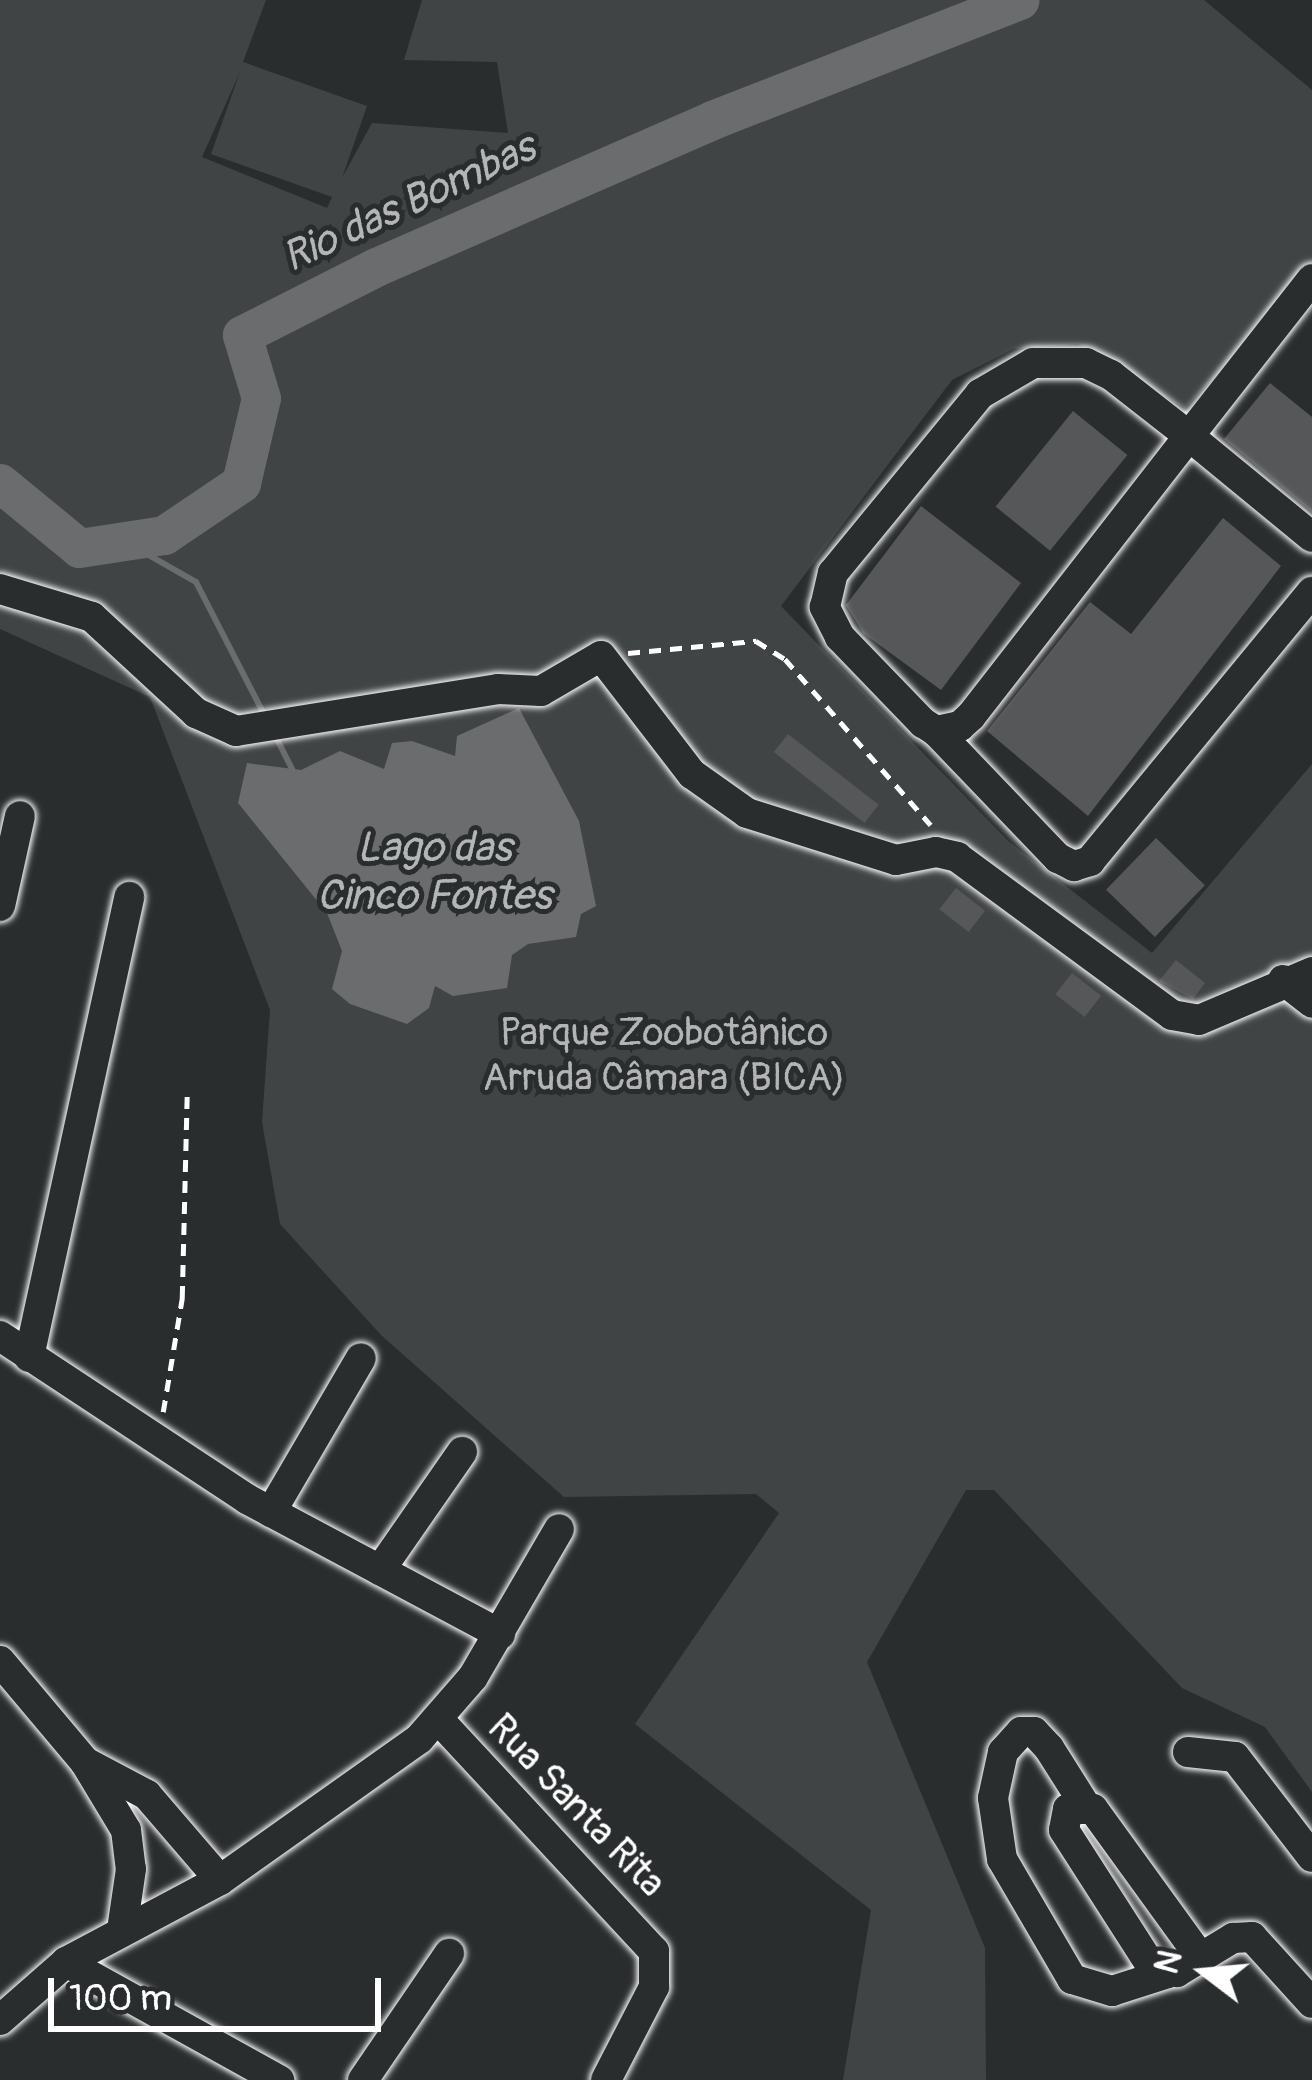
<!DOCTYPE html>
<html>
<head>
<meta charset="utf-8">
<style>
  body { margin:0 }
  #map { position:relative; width:1312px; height:2080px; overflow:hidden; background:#2a2d2e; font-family:Pangolin,sans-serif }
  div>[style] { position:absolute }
  .green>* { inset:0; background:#414445 }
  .water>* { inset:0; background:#6a6c6d }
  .stream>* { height:6px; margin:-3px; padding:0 3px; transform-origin:3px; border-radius:3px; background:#6a6c6d }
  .river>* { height:39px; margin:-19.5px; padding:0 19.5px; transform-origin:19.5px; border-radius:19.5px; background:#6a6c6d }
  .building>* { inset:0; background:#555758; transform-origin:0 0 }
  .path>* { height:4.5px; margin-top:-2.25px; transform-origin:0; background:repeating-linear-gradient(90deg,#fff 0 12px,transparent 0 21px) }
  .roads { filter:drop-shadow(0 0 3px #fff) drop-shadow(0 0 3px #fff) }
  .minor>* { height:30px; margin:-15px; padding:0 15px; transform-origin:15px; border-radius:15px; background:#2a2d2e }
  span { translate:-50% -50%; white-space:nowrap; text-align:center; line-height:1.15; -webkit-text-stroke:10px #2a2d2e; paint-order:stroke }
  .park-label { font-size:39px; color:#b3b4b5 }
  .street-label { font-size:39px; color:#fff }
  .water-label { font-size:42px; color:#b4b6b6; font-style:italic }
  .north { position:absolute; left:1144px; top:1912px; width:120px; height:120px; -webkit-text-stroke:9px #2a2d2e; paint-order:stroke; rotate:286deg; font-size:33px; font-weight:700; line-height:48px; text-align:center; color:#fff }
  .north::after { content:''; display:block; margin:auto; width:42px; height:54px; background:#fff; clip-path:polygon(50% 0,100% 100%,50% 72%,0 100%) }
  .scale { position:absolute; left:48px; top:1978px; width:333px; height:54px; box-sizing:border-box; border:6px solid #fff; border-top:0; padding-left:15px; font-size:36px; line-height:42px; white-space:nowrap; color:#fff; -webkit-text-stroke:9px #2a2d2e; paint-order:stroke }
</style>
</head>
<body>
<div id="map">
  <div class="green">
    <i style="clip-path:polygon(evenodd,0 0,266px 0,243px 62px,367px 106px,342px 178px,372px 123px,508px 133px,497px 62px,404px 60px,422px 0,1204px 0,1312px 90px,1312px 275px,1185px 408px,1078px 344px,1013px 349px,952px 380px,781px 606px,1008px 841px,1152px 953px,1312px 764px,1312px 1792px,1265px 1727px,1182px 1688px,994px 1490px,966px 1490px,867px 1662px,985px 1948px,986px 2080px,843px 2080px,871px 1910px,635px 1724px,779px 1513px,756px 1494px,564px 1497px,381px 1335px,280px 1224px,262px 1122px,270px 1010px,150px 697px,0 629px,0 0,240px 72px,211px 154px,332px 197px,327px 208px,202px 157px,240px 72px)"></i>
  </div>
  <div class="water">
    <i style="clip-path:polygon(519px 708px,579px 821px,596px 906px,581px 914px,576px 937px,528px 944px,512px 955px,507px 988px,453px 996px,435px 986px,429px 1008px,407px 1024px,350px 1004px,332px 989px,342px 951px,327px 913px,238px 803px,247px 763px,301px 770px,340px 751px,384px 769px,392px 743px,412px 741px,455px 756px,457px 736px)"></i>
  </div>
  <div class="stream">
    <i style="left:124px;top:541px;width:83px;rotate:29.7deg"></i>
    <i style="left:196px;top:582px;width:153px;rotate:62.8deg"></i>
    <i style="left:275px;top:735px;width:40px;rotate:63.4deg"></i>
  </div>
  <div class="river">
    <i style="left:0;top:483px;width:102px;rotate:39.4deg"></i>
    <i style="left:79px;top:548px;width:86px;rotate:-8.7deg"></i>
    <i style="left:164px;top:535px;width:93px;rotate:-34deg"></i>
    <i style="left:241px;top:483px;width:87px;rotate:-76.8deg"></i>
    <i style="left:261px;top:398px;width:66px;rotate:-106.8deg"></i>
    <i style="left:242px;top:335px;width:150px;rotate:-26.9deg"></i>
    <i style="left:376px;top:267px;width:367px;rotate:-23.6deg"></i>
    <i style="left:712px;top:120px;width:330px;rotate:-21.3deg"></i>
  </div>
  <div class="building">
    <i style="clip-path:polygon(1270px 383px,1312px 417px,1312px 512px,1224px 439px)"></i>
    <i style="left:1073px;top:411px;width:70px;height:123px;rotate:39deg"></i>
    <i style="clip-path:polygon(921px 506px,1021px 583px,941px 690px,863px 633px,846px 605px)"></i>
    <i style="clip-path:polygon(1223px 518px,1281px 566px,1088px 816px,987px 731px,1090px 602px,1131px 634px)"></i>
    <i style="left:788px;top:734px;width:115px;height:23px;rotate:38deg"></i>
    <i style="left:1156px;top:838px;width:68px;height:72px;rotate:44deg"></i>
    <i style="left:956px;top:888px;width:37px;height:27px;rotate:38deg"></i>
    <i style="clip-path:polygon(1176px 960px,1205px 983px,1193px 999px,1159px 981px)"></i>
    <i style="left:1072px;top:973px;width:37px;height:27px;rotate:38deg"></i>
  </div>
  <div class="path">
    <i style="left:628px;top:653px;width:129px;rotate:-5.4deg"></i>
    <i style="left:756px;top:641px;width:34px;rotate:32deg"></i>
    <i style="left:785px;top:659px;width:221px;rotate:48.7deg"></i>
    <i style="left:163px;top:1412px;width:116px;rotate:-80.5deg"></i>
    <i style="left:182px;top:1298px;width:203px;rotate:-88.6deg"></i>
  </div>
  <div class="roads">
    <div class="minor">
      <i style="left:1312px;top:279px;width:199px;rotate:128.1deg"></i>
      <i style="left:1189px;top:436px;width:355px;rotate:127.9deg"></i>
      <i style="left:971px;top:716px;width:15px;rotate:138deg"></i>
      <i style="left:960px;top:726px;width:25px;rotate:168deg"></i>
      <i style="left:936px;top:731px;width:15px;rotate:-148deg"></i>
      <i style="left:923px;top:723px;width:120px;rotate:-134deg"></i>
      <i style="left:840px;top:637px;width:34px;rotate:-117deg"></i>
      <i style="left:825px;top:607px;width:35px;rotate:-77deg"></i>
      <i style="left:833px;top:573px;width:232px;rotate:-50.6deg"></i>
      <i style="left:980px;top:394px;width:61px;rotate:-30.3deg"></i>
      <i style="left:1033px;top:363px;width:53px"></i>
      <i style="left:1086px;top:363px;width:28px;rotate:26deg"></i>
      <i style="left:1111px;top:375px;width:99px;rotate:38deg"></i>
      <i style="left:1189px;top:436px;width:159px;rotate:39.4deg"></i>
      <i style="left:0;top:589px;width:96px;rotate:16.9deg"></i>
      <i style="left:92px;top:617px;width:142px;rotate:42.7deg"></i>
      <i style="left:196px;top:713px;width:44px;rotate:24.2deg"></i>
      <i style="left:236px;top:731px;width:265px;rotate:-9.1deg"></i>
      <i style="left:498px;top:689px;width:43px;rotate:2.7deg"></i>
      <i style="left:541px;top:691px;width:69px;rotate:-30.3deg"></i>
      <i style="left:601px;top:656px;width:149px;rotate:52.4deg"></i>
      <i style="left:692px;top:774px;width:67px;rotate:35.3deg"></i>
      <i style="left:747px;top:813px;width:156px;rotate:17.5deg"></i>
      <i style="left:896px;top:860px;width:41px;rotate:-11.3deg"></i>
      <i style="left:936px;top:852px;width:22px;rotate:13deg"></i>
      <i style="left:957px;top:857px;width:267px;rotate:36.3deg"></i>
      <i style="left:1172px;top:1015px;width:27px;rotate:10deg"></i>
      <i style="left:1199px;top:1020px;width:123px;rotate:-23deg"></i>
      <i style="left:936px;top:731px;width:176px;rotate:46.2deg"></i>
      <i style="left:1058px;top:858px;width:18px;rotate:27deg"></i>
      <i style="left:1074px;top:866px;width:17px;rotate:-17deg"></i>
      <i style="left:1090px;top:861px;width:349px;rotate:-50.5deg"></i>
      <i style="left:0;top:906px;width:92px;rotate:-77.5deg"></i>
      <i style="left:1283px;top:980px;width:37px;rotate:38deg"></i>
      <i style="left:0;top:1336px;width:296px;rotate:33.4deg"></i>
      <i style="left:247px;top:1499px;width:287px;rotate:28.1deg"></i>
      <i style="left:29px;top:1357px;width:471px;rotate:-77.7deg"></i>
      <i style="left:271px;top:1512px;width:178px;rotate:-59.7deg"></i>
      <i style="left:380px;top:1570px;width:144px;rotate:-55.2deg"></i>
      <i style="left:0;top:1661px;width:132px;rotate:49.9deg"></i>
      <i style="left:85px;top:1762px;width:79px;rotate:58.9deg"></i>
      <i style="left:126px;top:1830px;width:39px;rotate:83deg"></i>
      <i style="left:131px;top:1869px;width:62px;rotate:98.4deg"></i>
      <i style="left:439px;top:1720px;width:316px;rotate:47.1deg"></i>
      <i style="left:654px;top:1951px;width:36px;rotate:90deg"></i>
      <i style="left:654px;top:1987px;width:105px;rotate:117.3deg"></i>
      <i style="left:1188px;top:1752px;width:47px;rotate:6.1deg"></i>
      <i style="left:1235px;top:1757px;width:126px;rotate:52.4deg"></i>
      <i style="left:85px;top:1762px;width:70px;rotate:28deg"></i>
      <i style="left:147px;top:1795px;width:112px;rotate:49.3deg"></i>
      <i style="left:1085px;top:1805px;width:67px;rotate:-122.3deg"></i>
      <i style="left:1049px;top:1748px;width:22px;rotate:-133deg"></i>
      <i style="left:1034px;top:1732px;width:13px;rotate:180deg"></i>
      <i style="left:1021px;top:1732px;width:27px;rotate:132deg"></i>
      <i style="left:1003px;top:1752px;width:47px;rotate:102.3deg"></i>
      <i style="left:993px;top:1798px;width:62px;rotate:81.6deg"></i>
      <i style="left:1002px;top:1859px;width:139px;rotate:59.7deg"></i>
      <i style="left:1072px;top:1979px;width:42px;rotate:16.7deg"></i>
      <i style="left:1112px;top:1991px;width:59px;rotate:-17.8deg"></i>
      <i style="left:1201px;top:1958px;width:184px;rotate:-125.9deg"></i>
      <i style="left:1093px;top:1809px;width:25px;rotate:180deg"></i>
      <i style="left:1068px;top:1809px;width:21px;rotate:101deg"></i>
      <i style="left:1064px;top:1830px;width:159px;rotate:57.3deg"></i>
      <i style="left:1150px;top:1964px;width:28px;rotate:17deg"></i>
      <i style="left:1177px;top:1972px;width:66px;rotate:-31.3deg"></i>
      <i style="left:1233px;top:1938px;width:19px;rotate:-3deg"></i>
      <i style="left:1252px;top:1937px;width:89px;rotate:47.7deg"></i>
      <i style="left:66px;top:1962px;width:244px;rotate:29deg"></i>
      <i style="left:0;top:2020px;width:88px;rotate:-41.3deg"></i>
      <i style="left:66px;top:1962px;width:174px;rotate:-28deg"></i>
      <i style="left:220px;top:1880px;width:244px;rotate:-35.3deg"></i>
      <i style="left:419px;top:1739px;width:82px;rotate:-48.9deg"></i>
      <i style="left:473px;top:1677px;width:171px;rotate:-59.8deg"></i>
      <i style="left:363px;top:2080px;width:153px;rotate:-55.7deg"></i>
    </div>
  </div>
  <div class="park-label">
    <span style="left:664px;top:1056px">Parque Zoobotânico<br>Arruda Câmara (BICA)</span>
  </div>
  <div class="street-label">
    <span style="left:576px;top:1806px;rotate:46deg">Rua Santa Rita</span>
  </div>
  <div class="water-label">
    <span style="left:409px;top:203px;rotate:-25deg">Rio das Bombas</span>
    <span style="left:434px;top:872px">Lago das<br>Cinco Fontes</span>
  </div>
  <div class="north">N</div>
  <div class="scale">100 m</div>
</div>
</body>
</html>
